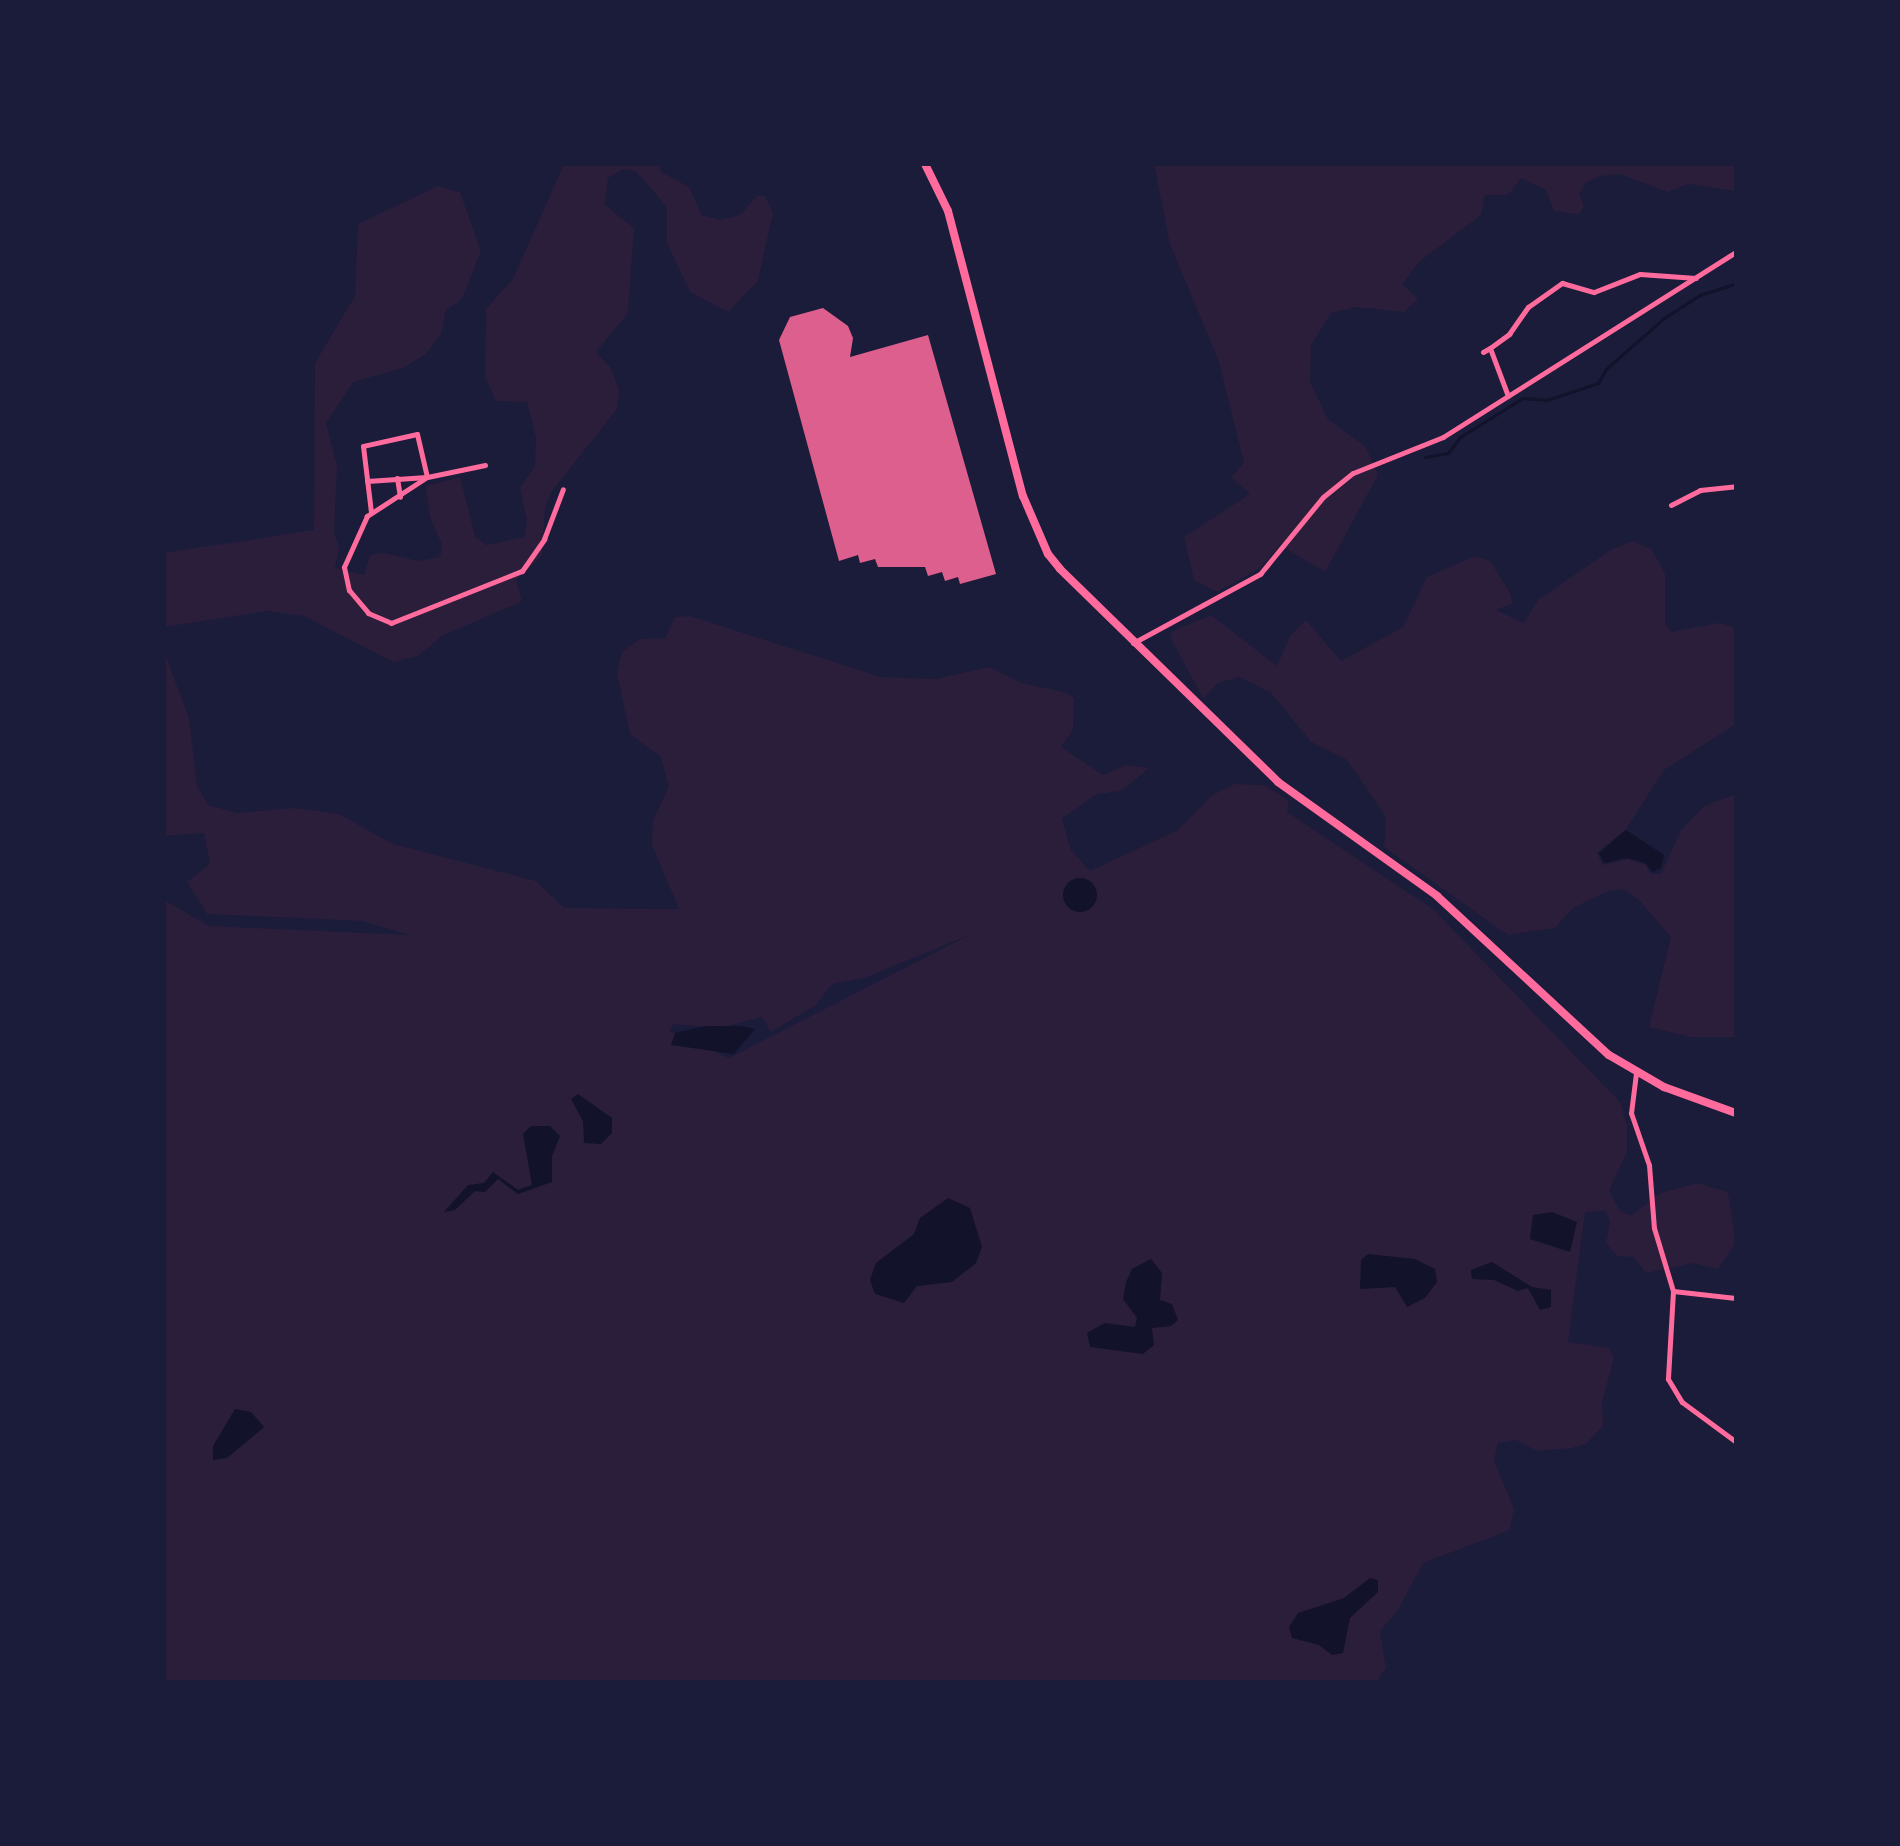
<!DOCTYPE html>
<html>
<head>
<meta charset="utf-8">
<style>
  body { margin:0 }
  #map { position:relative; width:1900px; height:1846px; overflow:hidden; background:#1b1b3a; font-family:"Nunito Sans",sans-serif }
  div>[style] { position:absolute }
  .green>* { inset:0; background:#2a1e3b }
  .water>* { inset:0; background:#12122b }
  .round { border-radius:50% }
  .stream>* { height:3px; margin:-1.5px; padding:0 1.5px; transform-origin:1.5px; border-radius:1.5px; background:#12122b }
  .building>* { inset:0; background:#dd5f8e }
  .minor>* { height:5px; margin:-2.5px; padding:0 2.5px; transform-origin:2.5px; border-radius:2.5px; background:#ff6b9d }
  .secondary>* { height:8px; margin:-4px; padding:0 4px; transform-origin:4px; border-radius:4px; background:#ff6b9d }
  span { translate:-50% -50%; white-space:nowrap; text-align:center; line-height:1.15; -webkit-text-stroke:8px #1b1b3a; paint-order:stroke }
  .frame { position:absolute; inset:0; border:166px solid #1b1b3a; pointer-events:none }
</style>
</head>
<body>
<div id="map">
  <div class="green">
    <i style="clip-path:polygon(564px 164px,659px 164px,661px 172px,689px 187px,702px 215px,720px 220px,740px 215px,757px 196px,765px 196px,773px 213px,758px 281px,728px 312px,690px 292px,667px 243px,667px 208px,652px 189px,635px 171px,623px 169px,608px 178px,605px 205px,634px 228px,628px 313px,596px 352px,611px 368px,619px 390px,617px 409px,552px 491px,545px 507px,542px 556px,516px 580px,522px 601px,442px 636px,418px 656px,393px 662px,304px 616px,267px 611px,164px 627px,164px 553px,314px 530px,315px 363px,355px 296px,358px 224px,438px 186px,460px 192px,481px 251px,462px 299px,446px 310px,441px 334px,426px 354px,403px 368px,353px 382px,326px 423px,337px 466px,334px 532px,339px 548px,335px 568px,364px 575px,370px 555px,384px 553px,418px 561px,440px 557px,442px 545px,430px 517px,426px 486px,460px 477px,475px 536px,486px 545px,524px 537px,527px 521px,520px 488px,535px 466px,536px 438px,527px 402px,496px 401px,485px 377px,486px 309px,513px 279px)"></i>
    <i style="clip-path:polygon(1154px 164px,1736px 164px,1736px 191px,1688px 184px,1668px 192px,1620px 174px,1601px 176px,1586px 182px,1579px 194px,1584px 206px,1579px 214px,1567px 213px,1554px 211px,1546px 190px,1521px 178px,1508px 195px,1485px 195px,1481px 215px,1419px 262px,1402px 284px,1418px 299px,1404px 312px,1357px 307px,1331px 313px,1311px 345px,1310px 382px,1328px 419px,1366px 447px,1378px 475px,1325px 572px,1280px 545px,1260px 568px,1217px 592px,1194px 580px,1184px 537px,1250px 494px,1231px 477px,1244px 463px,1219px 362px,1170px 244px)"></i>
    <i style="clip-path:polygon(1633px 541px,1651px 549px,1665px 573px,1665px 624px,1672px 632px,1718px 623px,1736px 627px,1736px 724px,1664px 770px,1626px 829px,1597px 853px,1603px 865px,1628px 859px,1646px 865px,1651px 874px,1661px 874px,1681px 830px,1704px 806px,1736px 794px,1736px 1037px,1691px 1037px,1649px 1027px,1671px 937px,1638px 899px,1623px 889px,1608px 891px,1573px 908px,1555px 928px,1508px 935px,1384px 847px,1386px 817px,1347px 760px,1311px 742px,1271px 693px,1239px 677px,1218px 683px,1203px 698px,1171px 639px,1171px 632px,1211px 615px,1277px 666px,1290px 636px,1306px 620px,1341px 661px,1403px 627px,1427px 577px,1475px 556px,1490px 561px,1509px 591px,1513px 603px,1496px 610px,1524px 623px,1538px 600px,1612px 549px)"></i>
    <i style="clip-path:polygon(evenodd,690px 616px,881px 677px,935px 679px,990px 667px,1022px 683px,1064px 692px,1074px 698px,1073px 730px,1061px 747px,1103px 775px,1126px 765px,1149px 768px,1123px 790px,1095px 795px,1062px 819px,1071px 850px,1090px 871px,1178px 830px,1211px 796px,1234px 784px,1264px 785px,1289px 801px,1287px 812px,1433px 909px,1620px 1102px,1627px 1126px,1627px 1152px,1609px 1191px,1620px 1211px,1631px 1215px,1661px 1193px,1697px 1183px,1728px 1192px,1736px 1242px,1718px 1269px,1693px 1263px,1646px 1273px,1634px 1257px,1617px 1256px,1606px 1243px,1610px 1221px,1605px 1211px,1585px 1212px,1568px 1342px,1609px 1348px,1614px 1358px,1602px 1403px,1603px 1426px,1586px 1444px,1572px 1448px,1537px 1451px,1516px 1440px,1498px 1443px,1494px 1460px,1514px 1509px,1510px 1530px,1423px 1563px,1397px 1612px,1380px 1631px,1386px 1668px,1377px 1682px,164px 1682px,164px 900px,209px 926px,409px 935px,363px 921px,207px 914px,187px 882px,210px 864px,204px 833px,164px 836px,164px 651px,189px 718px,197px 786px,208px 805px,237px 813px,294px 808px,339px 814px,393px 844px,536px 881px,564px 908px,679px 909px,652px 845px,653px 820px,669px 787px,661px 757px,630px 734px,617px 673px,622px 652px,640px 639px,665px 638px,675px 617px,690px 616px,969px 935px,729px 1058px,669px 1031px,674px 1024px,719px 1028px,762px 1017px,771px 1032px,816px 1005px,832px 984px,867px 977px,969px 935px)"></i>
  </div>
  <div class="water">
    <i style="clip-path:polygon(1626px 830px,1664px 855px,1661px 868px,1653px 872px,1645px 863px,1627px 858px,1604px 863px,1599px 853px)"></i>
    <i class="round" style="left:1063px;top:878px;width:34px;height:34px"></i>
    <i style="clip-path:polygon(706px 1026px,741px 1026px,755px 1029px,734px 1054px,671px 1045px,675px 1033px)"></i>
    <i style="clip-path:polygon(578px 1094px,612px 1118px,612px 1133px,601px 1144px,584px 1143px,583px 1121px,571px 1099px)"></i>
    <i style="clip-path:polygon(531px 1126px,550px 1126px,560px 1136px,552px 1156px,552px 1182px,518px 1194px,498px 1179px,485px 1192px,475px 1191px,455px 1210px,444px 1212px,468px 1185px,484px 1183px,493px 1172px,518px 1190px,532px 1185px,523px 1134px)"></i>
    <i style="clip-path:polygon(948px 1198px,970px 1208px,982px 1247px,976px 1263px,952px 1282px,917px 1286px,904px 1303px,875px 1294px,870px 1280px,876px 1263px,914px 1234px,920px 1218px)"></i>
    <i style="clip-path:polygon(1552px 1212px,1577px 1222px,1570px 1252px,1530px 1239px,1533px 1215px)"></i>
    <i style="clip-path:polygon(1368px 1254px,1415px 1259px,1435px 1269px,1437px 1282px,1425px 1298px,1407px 1307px,1395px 1287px,1360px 1289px,1361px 1260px)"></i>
    <i style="clip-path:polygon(1151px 1259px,1162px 1273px,1160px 1300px,1172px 1304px,1178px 1320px,1171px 1326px,1152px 1328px,1154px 1345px,1143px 1354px,1090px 1347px,1087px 1333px,1105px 1323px,1135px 1327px,1137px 1318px,1123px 1299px,1126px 1282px,1132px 1269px)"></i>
    <i style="clip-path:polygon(1492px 1262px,1532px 1287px,1551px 1290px,1551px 1307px,1540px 1310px,1528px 1288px,1518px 1291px,1494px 1280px,1472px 1279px,1471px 1270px)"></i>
    <i style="clip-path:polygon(235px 1409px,251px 1412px,264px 1427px,227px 1458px,213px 1460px,213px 1446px)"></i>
    <i style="clip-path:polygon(1370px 1578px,1378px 1580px,1378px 1592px,1350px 1618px,1343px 1653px,1332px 1655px,1319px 1645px,1292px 1638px,1289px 1627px,1298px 1613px,1344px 1598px)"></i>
  </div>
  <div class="stream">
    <i style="left:1425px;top:457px;width:23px;rotate:-10deg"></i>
    <i style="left:1448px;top:453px;width:20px;rotate:-53deg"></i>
    <i style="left:1460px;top:437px;width:74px;rotate:-31.8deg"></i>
    <i style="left:1523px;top:398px;width:24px;rotate:5deg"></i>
    <i style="left:1547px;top:400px;width:54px;rotate:-18.4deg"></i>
    <i style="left:1598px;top:383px;width:16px;rotate:-60deg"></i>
    <i style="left:1606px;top:369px;width:77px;rotate:-41.3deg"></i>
    <i style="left:1664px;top:318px;width:43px;rotate:-32.6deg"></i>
    <i style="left:1700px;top:295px;width:38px;rotate:-18deg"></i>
  </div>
  <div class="building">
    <i style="clip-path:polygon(823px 308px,848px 326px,853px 338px,850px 357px,928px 335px,996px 574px,960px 584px,958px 577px,945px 581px,942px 572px,928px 576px,925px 567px,878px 567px,875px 559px,860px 563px,858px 555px,839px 561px,779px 340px,790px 317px)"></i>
  </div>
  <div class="minor">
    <i style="left:1483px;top:352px;width:8px;rotate:-30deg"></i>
    <i style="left:1508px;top:396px;width:51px;rotate:-110.6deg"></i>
    <i style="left:1490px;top:348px;width:24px;rotate:-36deg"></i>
    <i style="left:1509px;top:334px;width:33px;rotate:-55deg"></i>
    <i style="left:1528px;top:307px;width:42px;rotate:-35.2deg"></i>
    <i style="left:1562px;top:283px;width:33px;rotate:16deg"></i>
    <i style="left:1594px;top:292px;width:49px;rotate:-21.4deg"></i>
    <i style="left:1640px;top:274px;width:56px;rotate:4.1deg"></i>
    <i style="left:485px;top:465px;width:59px;rotate:168.3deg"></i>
    <i style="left:427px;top:477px;width:72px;rotate:147deg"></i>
    <i style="left:367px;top:516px;width:56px;rotate:114.3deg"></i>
    <i style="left:344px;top:567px;width:24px;rotate:78deg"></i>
    <i style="left:349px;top:590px;width:30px;rotate:50deg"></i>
    <i style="left:368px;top:613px;width:25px;rotate:23deg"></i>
    <i style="left:391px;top:623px;width:141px;rotate:-21.7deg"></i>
    <i style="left:522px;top:571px;width:39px;rotate:-55deg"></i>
    <i style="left:544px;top:539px;width:53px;rotate:-69.2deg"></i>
    <i style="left:397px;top:478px;width:19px;rotate:81deg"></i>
    <i style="left:367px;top:481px;width:60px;rotate:-3.8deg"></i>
    <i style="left:427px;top:477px;width:44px;rotate:-103.1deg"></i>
    <i style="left:417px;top:434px;width:55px;rotate:167.5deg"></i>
    <i style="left:363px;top:446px;width:66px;rotate:83.1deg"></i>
    <i style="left:1671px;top:505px;width:33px;rotate:-27deg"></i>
    <i style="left:1700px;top:490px;width:36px;rotate:-6deg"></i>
    <i style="left:1133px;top:643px;width:145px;rotate:-28.5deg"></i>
    <i style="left:1260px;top:574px;width:99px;rotate:-50.7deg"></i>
    <i style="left:1323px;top:497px;width:38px;rotate:-39deg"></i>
    <i style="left:1353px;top:473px;width:97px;rotate:-21.8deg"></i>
    <i style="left:1443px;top:437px;width:347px;rotate:-32.3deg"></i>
    <i style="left:1636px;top:1073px;width:40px;rotate:97.1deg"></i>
    <i style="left:1631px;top:1113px;width:55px;rotate:70.9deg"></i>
    <i style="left:1649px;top:1165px;width:63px;rotate:85.5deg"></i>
    <i style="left:1654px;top:1228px;width:66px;rotate:73.2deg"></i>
    <i style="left:1673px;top:1291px;width:88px;rotate:93.3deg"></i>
    <i style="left:1668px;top:1379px;width:27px;rotate:59deg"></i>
    <i style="left:1682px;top:1402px;width:67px;rotate:36.5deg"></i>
    <i style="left:1673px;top:1291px;width:63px;rotate:6.3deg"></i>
  </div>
  <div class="secondary">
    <i style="left:925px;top:164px;width:52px;rotate:63.9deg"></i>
    <i style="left:948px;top:211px;width:295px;rotate:75.3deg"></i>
    <i style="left:1023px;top:496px;width:63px;rotate:66.7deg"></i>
    <i style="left:1048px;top:554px;width:19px;rotate:51deg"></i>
    <i style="left:1060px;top:569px;width:305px;rotate:44.3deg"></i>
    <i style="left:1278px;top:782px;width:196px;rotate:35.6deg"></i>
    <i style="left:1437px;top:896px;width:234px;rotate:42.8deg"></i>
    <i style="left:1609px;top:1055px;width:64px;rotate:30.2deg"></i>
    <i style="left:1664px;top:1087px;width:77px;rotate:19.9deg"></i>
  </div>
  <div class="frame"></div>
</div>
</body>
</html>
